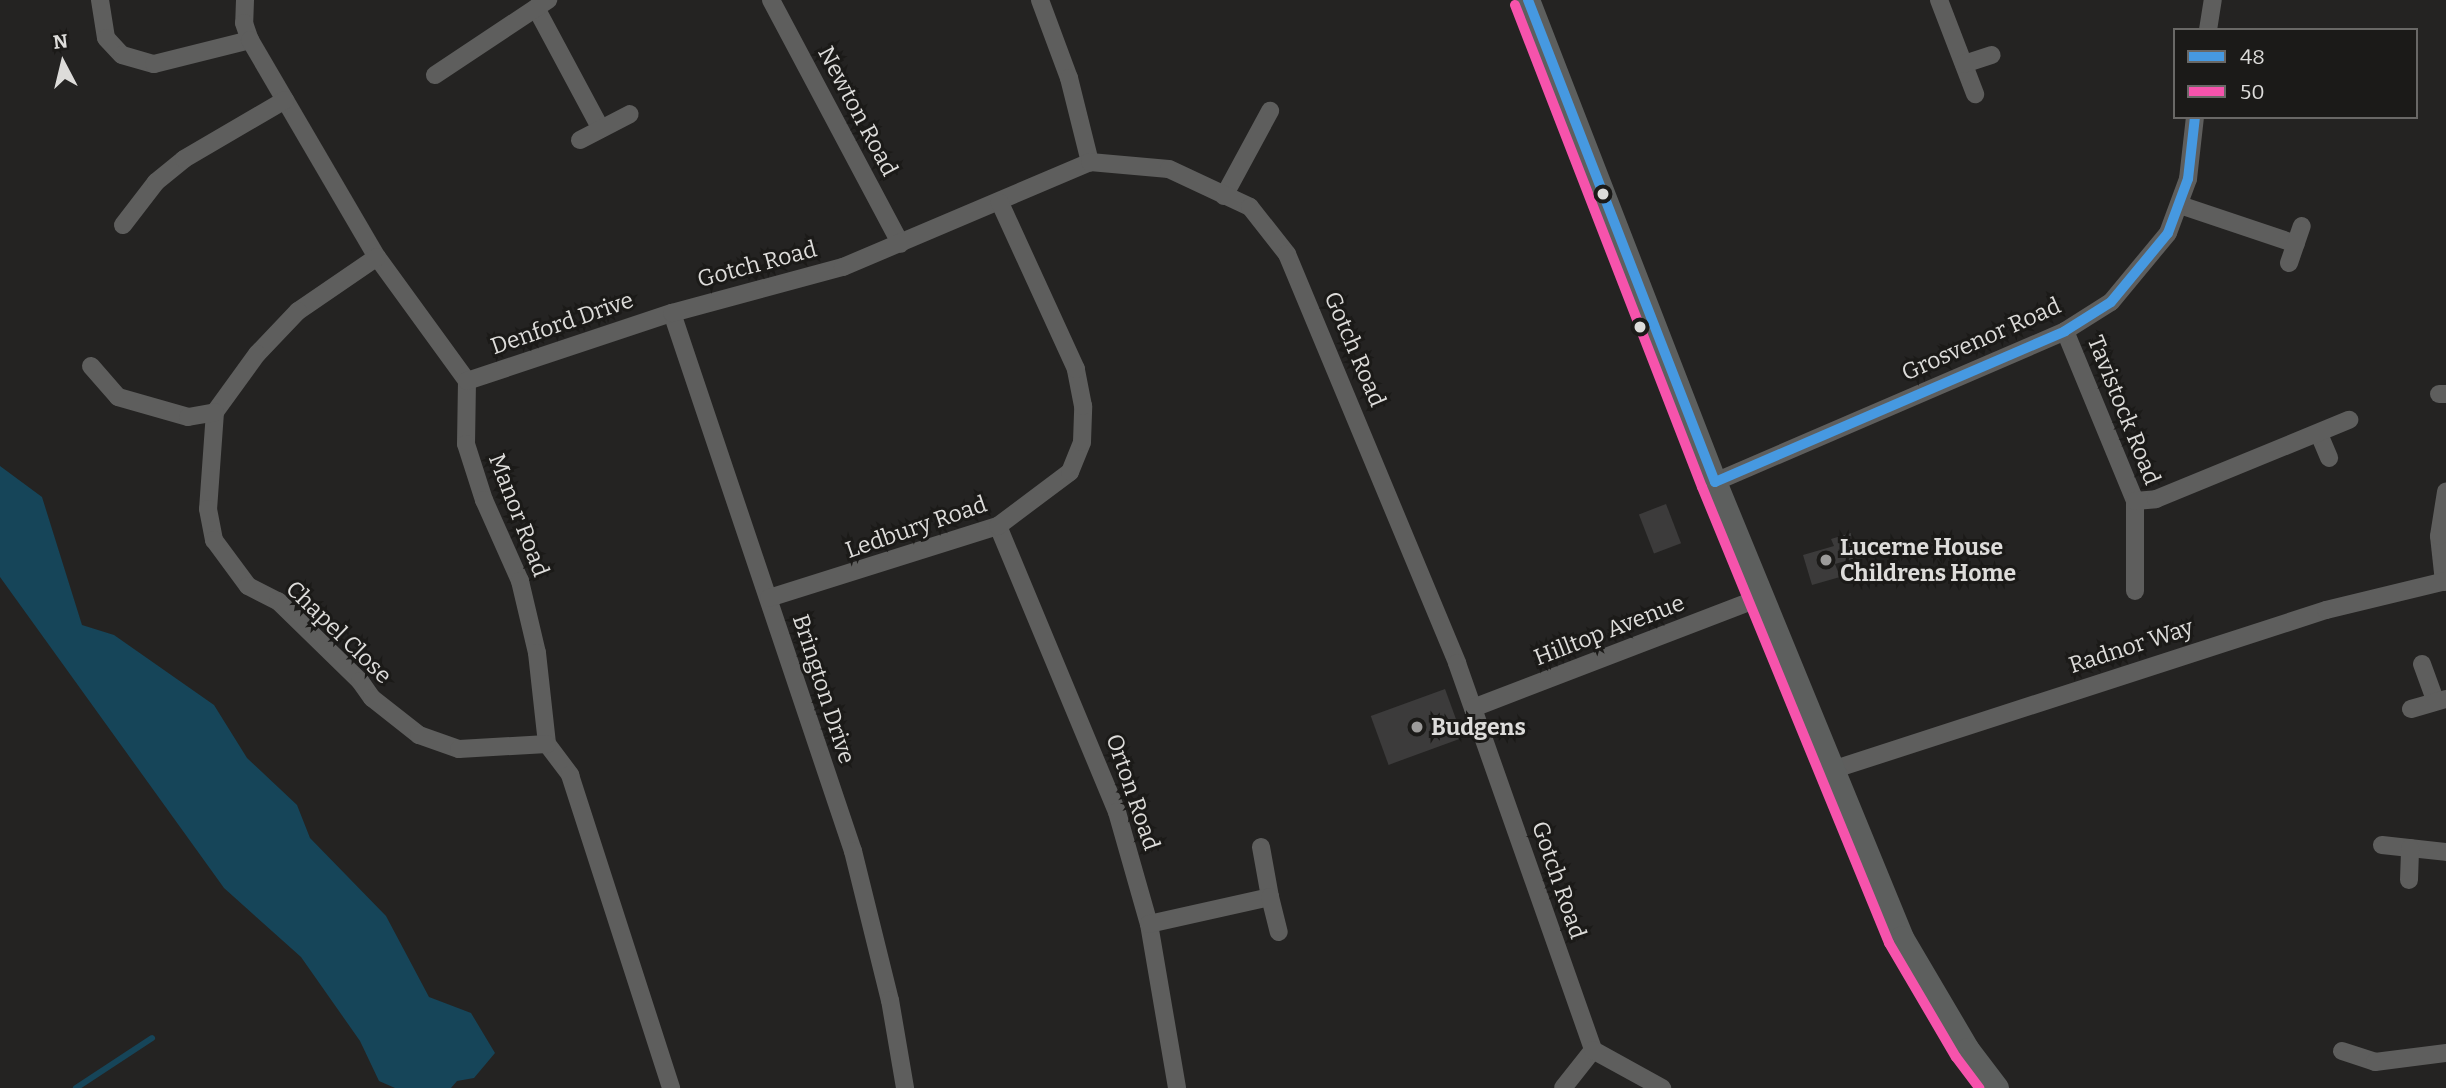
<!DOCTYPE html>
<html>
<head>
<meta charset="utf-8">
<style>
  body { margin:0 }
  #map { position:relative; width:2446px; height:1088px; overflow:hidden; background:#242322; font-family:Bitter,serif }
  div>[style] { position:absolute }
  .water>* { inset:0; background:#164559 }
  .stream>* { height:6px; margin:-3px; padding:0 3px; transform-origin:3px; border-radius:3px; background:#164559 }
  .building>* { inset:0; background:#3c3b3b; transform-origin:0 0 }
  .street>* { height:18px; margin:-9px; padding:0 9px; transform-origin:9px; border-radius:9px; background:#5e5e5d }
  .secondary>* { height:24px; margin:-12px; padding:0 12px; transform-origin:12px; border-radius:12px; background:#5d5f5e }
  .bus-1>* { height:10px; margin:-5px; padding:0 5px; transform-origin:5px; border-radius:5px; background:#4699e1 }
  .bus-2>* { height:10px; margin:-5px; padding:0 5px; transform-origin:5px; border-radius:5px; background:#f653ac }
  .dots>* { width:19px; height:19px; translate:-50% -50%; box-sizing:border-box; border:4px solid #1b1a18; border-radius:50% }
  span { translate:-50% -50%; white-space:nowrap; text-align:center; line-height:1.15; -webkit-text-stroke:6px #1b1a18; paint-order:stroke }
  .street-label { font-size:23px; color:#dddcda }
  .poi-label { font-size:23px; color:#dddcda; font-weight:700 }
  .left { translate:0 -50%; text-align:left }
  .legend { position:absolute; left:2173px; top:28px; width:245px; height:91px; box-sizing:border-box; background:#1b1a18; border:2px solid #696866; margin:0; padding:9px 12px; list-style:none; font-size:21px; color:#dddcda }
  .legend li { display:flex; align-items:center; gap:14px; height:35px }
  .legend b { width:35px; border:2px solid #696866 }
  .north { position:absolute; left:28px; top:28px; width:70px; height:70px; -webkit-text-stroke:5px #1b1a18; paint-order:stroke; rotate:353deg; font-size:19px; font-weight:700; line-height:28px; text-align:center; color:#dddcda }
  .north::after { content:''; display:block; margin:auto; width:24px; height:32px; background:#dddcda; clip-path:polygon(50% 0,100% 100%,50% 72%,0 100%) }
</style>
</head>
<body>
<div id="map">
  <div class="water">
    <i style="clip-path:polygon(0 466px,42px 497px,82px 625px,114px 635px,214px 705px,247px 758px,297px 805px,310px 838px,386px 916px,429px 997px,471px 1013px,495px 1053px,474px 1078px,457px 1081px,451px 1088px,395px 1088px,379px 1081px,360px 1041px,301px 957px,224px 888px,0 577px)"></i>
  </div>
  <div class="stream">
    <i style="left:76px;top:1088px;width:91px;rotate:-33.3deg"></i>
  </div>
  <div class="building">
    <i style="left:1666px;top:504px;width:42px;height:29px;rotate:69deg"></i>
    <i style="clip-path:polygon(1851px 533px,1859px 557px,1835px 564px,1840px 577px,1812px 585px,1803px 555px,1834px 546px,1831px 539px)"></i>
    <i style="left:1445px;top:689px;width:52px;height:79px;rotate:70deg"></i>
  </div>
  <div class="street">
    <i style="left:100px;top:0;width:38px;rotate:81deg"></i>
    <i style="left:106px;top:38px;width:23px;rotate:47deg"></i>
    <i style="left:122px;top:55px;width:33px;rotate:16deg"></i>
    <i style="left:154px;top:64px;width:99px;rotate:-14deg"></i>
    <i style="left:245px;top:0;width:23px;rotate:92deg"></i>
    <i style="left:244px;top:23px;width:18px;rotate:71deg"></i>
    <i style="left:250px;top:40px;width:251px;rotate:59.7deg"></i>
    <i style="left:377px;top:257px;width:153px;rotate:54deg"></i>
    <i style="left:467px;top:381px;width:63px;rotate:90.9deg"></i>
    <i style="left:466px;top:444px;width:59px;rotate:72.2deg"></i>
    <i style="left:484px;top:500px;width:89px;rotate:66deg"></i>
    <i style="left:520px;top:581px;width:74px;rotate:76.7deg"></i>
    <i style="left:537px;top:653px;width:92px;rotate:83.7deg"></i>
    <i style="left:547px;top:744px;width:39px;rotate:53deg"></i>
    <i style="left:570px;top:775px;width:329px;rotate:72.1deg"></i>
    <i style="left:771px;top:0;width:276px;rotate:62deg"></i>
    <i style="left:1040px;top:0;width:83px;rotate:69.6deg"></i>
    <i style="left:1069px;top:78px;width:87px;rotate:76deg"></i>
    <i style="left:1939px;top:0;width:101px;rotate:69deg"></i>
    <i style="left:536px;top:8px;width:137px;rotate:61.8deg"></i>
    <i style="left:2208px;top:30px;width:30px;rotate:-81deg"></i>
    <i style="left:1964px;top:64px;width:29px;rotate:-18deg"></i>
    <i style="left:435px;top:75px;width:136px;rotate:-33.6deg"></i>
    <i style="left:580px;top:140px;width:56px;rotate:-27.5deg"></i>
    <i style="left:1224px;top:196px;width:97px;rotate:-61.6deg"></i>
    <i style="left:2180px;top:205px;width:122px;rotate:18.6deg"></i>
    <i style="left:123px;top:225px;width:54px;rotate:-52.5deg"></i>
    <i style="left:156px;top:182px;width:36px;rotate:-39deg"></i>
    <i style="left:184px;top:159px;width:117px;rotate:-30.3deg"></i>
    <i style="left:377px;top:257px;width:96px;rotate:145.6deg"></i>
    <i style="left:298px;top:311px;width:59px;rotate:133.6deg"></i>
    <i style="left:257px;top:354px;width:72px;rotate:125.9deg"></i>
    <i style="left:215px;top:412px;width:97px;rotate:94.1deg"></i>
    <i style="left:208px;top:509px;width:32px;rotate:79deg"></i>
    <i style="left:214px;top:540px;width:57px;rotate:53.5deg"></i>
    <i style="left:248px;top:586px;width:34px;rotate:27deg"></i>
    <i style="left:278px;top:601px;width:115px;rotate:44.3deg"></i>
    <i style="left:360px;top:681px;width:21px;rotate:55deg"></i>
    <i style="left:372px;top:698px;width:60px;rotate:38.2deg"></i>
    <i style="left:419px;top:735px;width:42px;rotate:19.3deg"></i>
    <i style="left:459px;top:749px;width:88px;rotate:-3.3deg"></i>
    <i style="left:2289px;top:263px;width:39px;rotate:-71deg"></i>
    <i style="left:672px;top:313px;width:568px;rotate:71.41deg"></i>
    <i style="left:853px;top:851px;width:154px;rotate:76.1deg"></i>
    <i style="left:890px;top:1000px;width:89px;rotate:80.3deg"></i>
    <i style="left:2065px;top:331px;width:184px;rotate:67.6deg"></i>
    <i style="left:2135px;top:501px;width:90px;rotate:90deg"></i>
    <i style="left:91px;top:366px;width:41px;rotate:48.9deg"></i>
    <i style="left:118px;top:397px;width:73px;rotate:15.9deg"></i>
    <i style="left:188px;top:417px;width:27px;rotate:-10deg"></i>
    <i style="left:467px;top:381px;width:216px;rotate:-18.4deg"></i>
    <i style="left:672px;top:313px;width:177px;rotate:-15.1deg"></i>
    <i style="left:843px;top:267px;width:268px;rotate:-23deg"></i>
    <i style="left:1090px;top:162px;width:79px;rotate:5.1deg"></i>
    <i style="left:1169px;top:169px;width:89px;rotate:25.1deg"></i>
    <i style="left:1250px;top:207px;width:60px;rotate:51.8deg"></i>
    <i style="left:1287px;top:254px;width:443px;rotate:67.4deg"></i>
    <i style="left:1457px;top:663px;width:410px;rotate:70.6deg"></i>
    <i style="left:1593px;top:1050px;width:48px;rotate:128.3deg"></i>
    <i style="left:2439px;top:394px;width:7px"></i>
    <i style="left:2319px;top:434px;width:26px;rotate:67deg"></i>
    <i style="left:1715px;top:482px;width:381px;rotate:-23.3deg"></i>
    <i style="left:2065px;top:331px;width:54px;rotate:-32.2deg"></i>
    <i style="left:2111px;top:302px;width:89px;rotate:-50.4deg"></i>
    <i style="left:2168px;top:233px;width:58px;rotate:-69.7deg"></i>
    <i style="left:2188px;top:179px;width:62px;rotate:-83.6deg"></i>
    <i style="left:2135px;top:501px;width:21px;rotate:-5deg"></i>
    <i style="left:2156px;top:499px;width:209px;rotate:-22.3deg"></i>
    <i style="left:998px;top:526px;width:310px;rotate:67.4deg"></i>
    <i style="left:1117px;top:812px;width:116px;rotate:74.1deg"></i>
    <i style="left:1149px;top:924px;width:166px;rotate:80.3deg"></i>
    <i style="left:2444px;top:582px;width:46px;rotate:-96.2deg"></i>
    <i style="left:2439px;top:536px;width:45px;rotate:-81deg"></i>
    <i style="left:769px;top:598px;width:240px;rotate:-17.5deg"></i>
    <i style="left:998px;top:526px;width:90px;rotate:-36.9deg"></i>
    <i style="left:1070px;top:472px;width:32px;rotate:-68deg"></i>
    <i style="left:1082px;top:442px;width:36px;rotate:-88deg"></i>
    <i style="left:1083px;top:406px;width:38px;rotate:-101deg"></i>
    <i style="left:1076px;top:369px;width:183px;rotate:-114.6deg"></i>
    <i style="left:2422px;top:664px;width:38px;rotate:70deg"></i>
    <i style="left:1473px;top:708px;width:310px;rotate:-21deg"></i>
    <i style="left:2411px;top:709px;width:36px;rotate:-16deg"></i>
    <i style="left:1835px;top:769px;width:516px;rotate:-17.94deg"></i>
    <i style="left:2326px;top:610px;width:123px;rotate:-13.6deg"></i>
    <i style="left:2382px;top:845px;width:64px;rotate:6.2deg"></i>
    <i style="left:1261px;top:847px;width:51px;rotate:79.8deg"></i>
    <i style="left:2409px;top:880px;width:32px;rotate:-88deg"></i>
    <i style="left:1149px;top:924px;width:124px;rotate:-12.6deg"></i>
    <i style="left:1270px;top:897px;width:36px;rotate:76deg"></i>
    <i style="left:1593px;top:1050px;width:79px;rotate:28.8deg"></i>
    <i style="left:2342px;top:1051px;width:35px;rotate:18deg"></i>
    <i style="left:2375px;top:1062px;width:72px;rotate:-7.2deg"></i>
  </div>
  <div class="secondary">
    <i style="left:1528px;top:0;width:517px;rotate:68.8deg"></i>
    <i style="left:1715px;top:482px;width:493px;rotate:67.7deg"></i>
    <i style="left:1902px;top:938px;width:130px;rotate:59.5deg"></i>
    <i style="left:1968px;top:1050px;width:48px;rotate:52.7deg"></i>
  </div>
  <div class="bus-1">
    <i style="left:1528px;top:0;width:517px;rotate:68.8deg"></i>
    <i style="left:1715px;top:482px;width:381px;rotate:-23.3deg"></i>
    <i style="left:2065px;top:331px;width:54px;rotate:-32.2deg"></i>
    <i style="left:2111px;top:302px;width:89px;rotate:-50.4deg"></i>
    <i style="left:2168px;top:233px;width:58px;rotate:-69.7deg"></i>
    <i style="left:2188px;top:179px;width:62px;rotate:-83.6deg"></i>
  </div>
  <div class="bus-2">
    <i style="left:1515px;top:5px;width:517px;rotate:68.8deg"></i>
    <i style="left:1702px;top:487px;width:493px;rotate:67.7deg"></i>
    <i style="left:1889px;top:943px;width:132px;rotate:59.6deg"></i>
    <i style="left:1956px;top:1057px;width:39px;rotate:53deg"></i>
  </div>
  <div class="dots">
    <i style="left:1603px;top:194px;background:#dddcda"></i>
    <i style="left:1640px;top:327px;background:#dddcda"></i>
    <i style="left:1826px;top:560px;background:#9c9b9a"></i>
    <i style="left:1417px;top:727px;background:#9c9b9a"></i>
  </div>
  <div class="street-label">
    <span style="left:858px;top:111px;rotate:62deg">Newton Road</span>
    <span style="left:757px;top:264px;rotate:-15deg">Gotch Road</span>
    <span style="left:562px;top:323px;rotate:-19deg">Denford Drive</span>
    <span style="left:1981px;top:339px;rotate:-24deg">Grosvenor Road</span>
    <span style="left:1355px;top:349px;rotate:67deg">Gotch Road</span>
    <span style="left:2124px;top:410px;rotate:68deg">Tavistock Road</span>
    <span style="left:519px;top:515px;rotate:69deg">Manor Road</span>
    <span style="left:916px;top:527px;rotate:-19deg">Ledbury Road</span>
    <span style="left:1609px;top:630px;rotate:-21deg">Hilltop Avenue</span>
    <span style="left:339px;top:632px;rotate:44deg">Chapel Close</span>
    <span style="left:2131px;top:646px;rotate:-18deg">Radnor Way</span>
    <span style="left:824px;top:689px;rotate:72deg">Brington Drive</span>
    <span style="left:1133px;top:792px;rotate:71deg">Orton Road</span>
    <span style="left:1559px;top:880px;rotate:71deg">Gotch Road</span>
  </div>
  <div class="poi-label">
    <span class="left" style="left:1840px;top:560px">Lucerne House<br>Childrens Home</span>
    <span class="left" style="left:1431px;top:727px">Budgens</span>
  </div>
  <ul class="legend">
  <li><b style="height:9px;background:#4699e1"></b>48</li>
  <li><b style="height:9px;background:#f653ac"></b>50</li>
  </ul>
  <div class="north">N</div>
</div>
</body>
</html>
